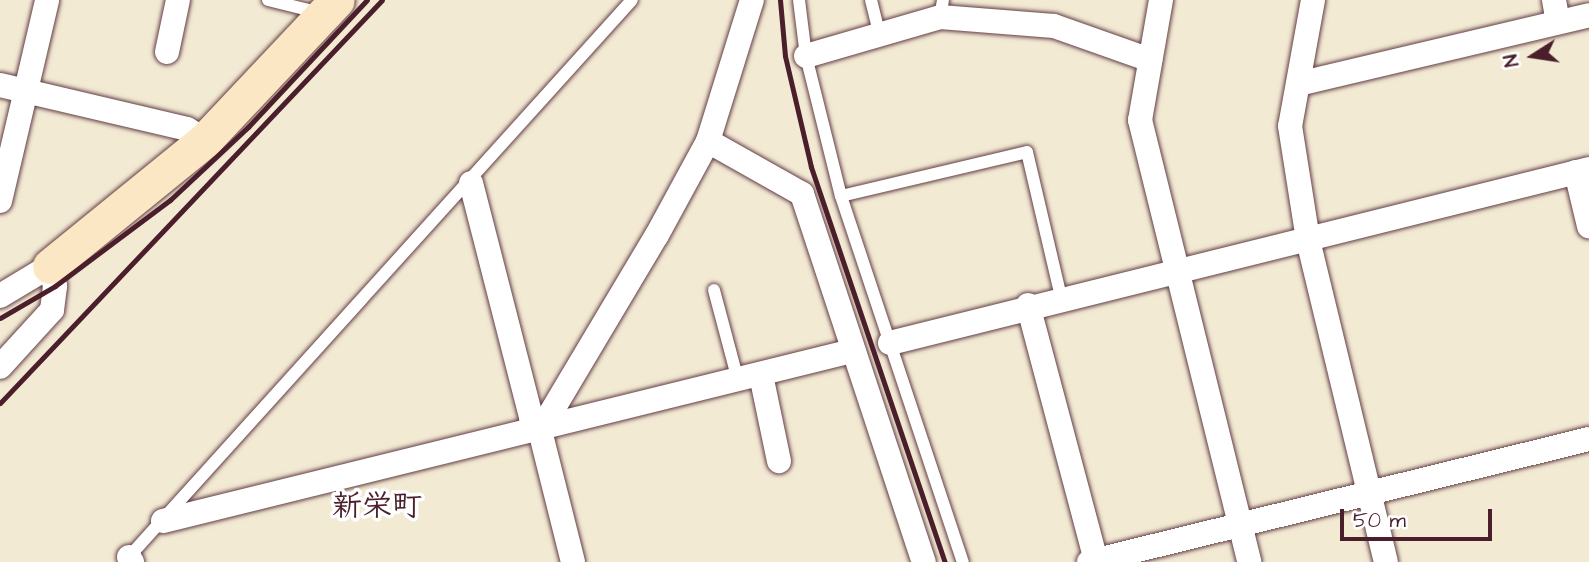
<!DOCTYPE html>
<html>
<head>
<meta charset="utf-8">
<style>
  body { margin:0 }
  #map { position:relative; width:1589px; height:562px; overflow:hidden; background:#f3ead4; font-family:"Architects Daughter","Klee One",sans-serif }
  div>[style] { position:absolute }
  .roads { filter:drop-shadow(0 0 2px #633d44) drop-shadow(0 0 2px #633d44) }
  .lane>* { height:12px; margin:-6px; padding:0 6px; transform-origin:6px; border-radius:6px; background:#fff }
  .street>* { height:24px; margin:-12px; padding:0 12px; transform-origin:12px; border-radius:12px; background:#fff }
  .secondary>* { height:35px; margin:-17.5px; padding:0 17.5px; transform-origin:17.5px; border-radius:17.5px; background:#fbe7c3 }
  .rail>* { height:5px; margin:-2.5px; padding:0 2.5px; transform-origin:2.5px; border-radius:2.5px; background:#4a1f2b }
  span { translate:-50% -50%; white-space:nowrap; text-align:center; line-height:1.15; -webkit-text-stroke:7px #fff; paint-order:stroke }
  .quarter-label { font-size:30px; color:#4a1f2b; font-weight:700 }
  .north { position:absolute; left:1498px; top:21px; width:70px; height:70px; -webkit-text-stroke:5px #fff; paint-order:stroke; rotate:258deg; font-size:19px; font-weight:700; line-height:28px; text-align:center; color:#4a1f2b }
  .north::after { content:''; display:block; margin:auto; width:24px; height:32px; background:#4a1f2b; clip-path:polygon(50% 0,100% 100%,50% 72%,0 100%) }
  .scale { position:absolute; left:1340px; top:509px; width:152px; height:32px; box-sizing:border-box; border:4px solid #4a1f2b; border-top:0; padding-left:9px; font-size:21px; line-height:24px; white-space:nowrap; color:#4a1f2b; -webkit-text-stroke:5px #fff; paint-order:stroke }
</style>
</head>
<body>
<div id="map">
  <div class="roads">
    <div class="lane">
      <i style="left:268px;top:0;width:55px;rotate:13.8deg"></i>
      <i style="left:799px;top:0;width:56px;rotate:82.9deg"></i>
      <i style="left:806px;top:56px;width:144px;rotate:76deg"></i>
      <i style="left:841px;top:196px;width:386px;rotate:71.6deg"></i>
      <i style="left:871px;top:0;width:36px;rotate:76deg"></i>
      <i style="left:940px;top:17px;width:17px;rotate:-80deg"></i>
      <i style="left:841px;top:196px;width:191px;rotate:-13.3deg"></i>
      <i style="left:1027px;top:152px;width:149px;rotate:76.8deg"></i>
      <i style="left:714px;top:290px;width:93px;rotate:75.1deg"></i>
      <i style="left:127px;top:559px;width:753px;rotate:-47.91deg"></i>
    </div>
    <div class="street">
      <i style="left:1161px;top:0;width:122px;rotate:99.9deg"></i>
      <i style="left:1140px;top:120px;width:455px;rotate:76.1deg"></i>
      <i style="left:1313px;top:0;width:128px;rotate:100.3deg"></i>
      <i style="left:1290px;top:126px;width:115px;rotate:81deg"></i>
      <i style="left:1308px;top:240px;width:331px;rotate:76.4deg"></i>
      <i style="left:1554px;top:0;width:22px;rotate:80deg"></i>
      <i style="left:167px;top:52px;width:53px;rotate:-78.1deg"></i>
      <i style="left:806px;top:56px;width:140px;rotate:-16.2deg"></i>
      <i style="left:940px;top:17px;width:114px;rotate:4.5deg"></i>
      <i style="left:1054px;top:26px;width:102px;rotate:19.5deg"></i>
      <i style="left:1298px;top:84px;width:299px;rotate:-13.3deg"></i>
      <i style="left:0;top:85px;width:192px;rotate:13.2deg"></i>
      <i style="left:187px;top:129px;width:21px;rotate:31deg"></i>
      <i style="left:708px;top:141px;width:108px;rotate:29.4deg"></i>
      <i style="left:802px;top:194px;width:388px;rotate:71.7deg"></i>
      <i style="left:1576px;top:172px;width:56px;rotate:76.5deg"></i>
      <i style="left:471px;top:183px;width:242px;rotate:75.6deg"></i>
      <i style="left:531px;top:417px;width:17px;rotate:57deg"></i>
      <i style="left:0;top:201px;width:206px;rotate:-76.8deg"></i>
      <i style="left:0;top:296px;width:58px;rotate:-31deg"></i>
      <i style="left:50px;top:266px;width:21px;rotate:76deg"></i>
      <i style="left:55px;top:286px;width:24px;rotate:97deg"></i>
      <i style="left:52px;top:310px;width:77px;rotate:132.4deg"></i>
      <i style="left:1028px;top:305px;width:264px;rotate:75.1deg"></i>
      <i style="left:890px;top:343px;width:720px;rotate:-13.98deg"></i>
      <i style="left:761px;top:375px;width:88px;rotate:78.2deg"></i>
      <i style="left:163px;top:521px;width:710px;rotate:-13.86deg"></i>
      <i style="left:129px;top:557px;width:6px;rotate:59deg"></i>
      <i style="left:573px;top:562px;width:135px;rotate:-104.1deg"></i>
      <i style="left:540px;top:431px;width:228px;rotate:-59.2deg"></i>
      <i style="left:657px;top:235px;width:107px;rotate:-61.5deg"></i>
      <i style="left:708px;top:141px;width:148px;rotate:-72.7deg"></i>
      <i style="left:1089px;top:562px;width:515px;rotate:-13.82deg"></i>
    </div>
    <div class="secondary">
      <i style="left:50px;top:266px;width:200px;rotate:-39.1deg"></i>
      <i style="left:205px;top:140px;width:192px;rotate:-46.7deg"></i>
    </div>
  </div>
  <div class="rail">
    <i style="left:780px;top:0;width:56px;rotate:84.9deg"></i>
    <i style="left:785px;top:56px;width:114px;rotate:76.8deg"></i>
    <i style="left:811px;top:167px;width:417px;rotate:71.3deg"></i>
    <i style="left:0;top:318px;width:64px;rotate:-30.2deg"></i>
    <i style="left:55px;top:286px;width:144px;rotate:-36.8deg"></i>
    <i style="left:170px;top:200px;width:107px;rotate:-43.1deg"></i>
    <i style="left:248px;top:127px;width:174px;rotate:-46.9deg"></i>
    <i style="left:0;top:403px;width:555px;rotate:-46.53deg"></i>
  </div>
  <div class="quarter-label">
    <span style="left:377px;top:506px">新栄町</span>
  </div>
  <div class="north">N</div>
  <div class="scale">50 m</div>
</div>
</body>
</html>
